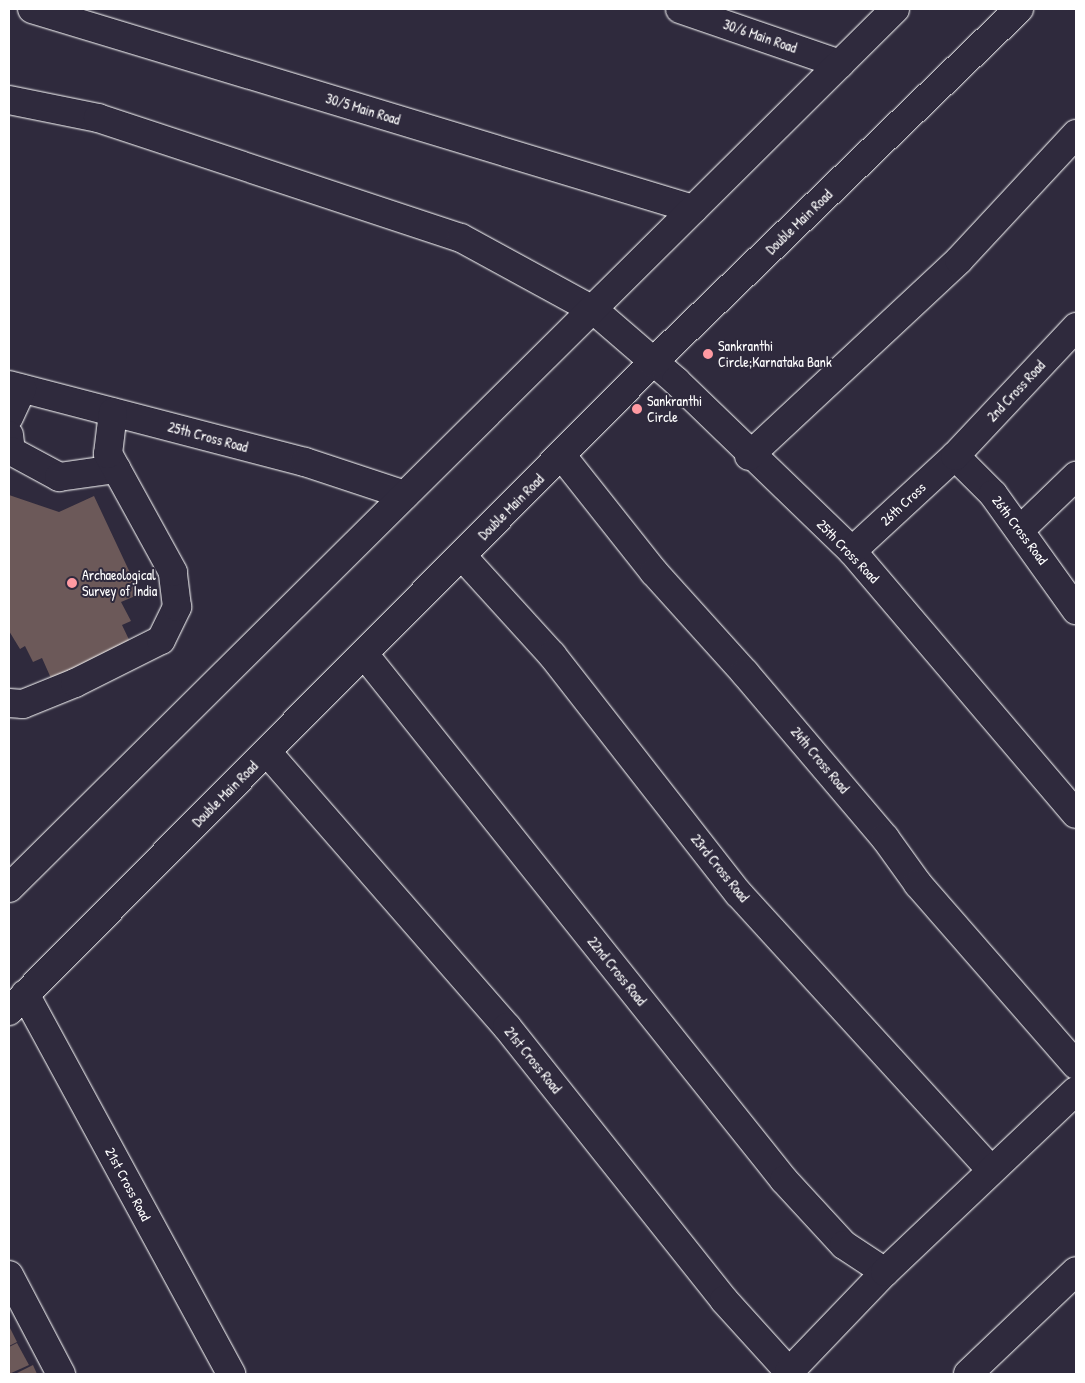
<!DOCTYPE html>
<html>
<head>
<meta charset="utf-8">
<style>
  body { margin:0 }
  #map { position:relative; width:1085px; height:1383px; overflow:hidden; background:#2f2a3d; font-family:"Patrick Hand",sans-serif }
  div>[style] { position:absolute }
  .building>* { inset:0; background:#6c5959 }
  .roads { filter:drop-shadow(0 0 1px #fff) drop-shadow(0 0 1px #fff) }
  .minor>* { height:28px; margin:-14px; padding:0 14px; transform-origin:14px; border-radius:14px; background:#2f2a3d }
  .dots>* { width:14px; height:14px; translate:-50% -50%; box-sizing:border-box; border:2px solid #2f2a3d; border-radius:50% }
  span { translate:-50% -50%; white-space:nowrap; text-align:center; line-height:1.15; -webkit-text-stroke:4px #2f2a3d; paint-order:stroke }
  .street-label { font-size:14px; color:#fff }
  .poi-label { font-size:14px; color:#fff }
  .left { translate:0 -50%; text-align:left }
  .frame { position:absolute; inset:0; border:10px solid #fff; pointer-events:none }
</style>
</head>
<body>
<div id="map">
  <div class="building">
    <i style="clip-path:polygon(9px 495px,59px 512px,94px 496px,140px 594px,121px 602px,131px 621px,122px 625px,133px 648px,54px 685px,42px 658px,33px 662px,25px 646px,20px 649px,9px 631px)"></i>
    <i style="clip-path:polygon(9px 1326px,17px 1342px,9px 1346px)"></i>
    <i style="clip-path:polygon(17px 1343px,29px 1365px,9px 1374px,9px 1347px)"></i>
    <i style="clip-path:polygon(33px 1365px,37px 1374px,15px 1374px)"></i>
  </div>
  <div class="roads">
    <div class="minor">
      <i style="left:32px;top:9px;width:691px;rotate:16.83deg"></i>
      <i style="left:680px;top:9px;width:169px;rotate:19deg"></i>
      <i style="left:9px;top:100px;width:91px;rotate:11.4deg"></i>
      <i style="left:98px;top:118px;width:382px;rotate:18.3deg"></i>
      <i style="left:461px;top:238px;width:153px;rotate:28.6deg"></i>
      <i style="left:595px;top:311px;width:107px;rotate:40.8deg"></i>
      <i style="left:676px;top:381px;width:245px;rotate:44deg"></i>
      <i style="left:852px;top:551px;width:345px;rotate:49.6deg"></i>
      <i style="left:9px;top:385px;width:306px;rotate:14.6deg"></i>
      <i style="left:305px;top:462px;width:105px;rotate:18.3deg"></i>
      <i style="left:9px;top:417px;width:31px;rotate:-65deg"></i>
      <i style="left:9px;top:435px;width:16px;rotate:83deg"></i>
      <i style="left:11px;top:451px;width:55px;rotate:28.4deg"></i>
      <i style="left:59px;top:477px;width:58px;rotate:-8deg"></i>
      <i style="left:562px;top:456px;width:148px;rotate:51.6deg"></i>
      <i style="left:654px;top:572px;width:136px;rotate:48deg"></i>
      <i style="left:745px;top:673px;width:216px;rotate:49.7deg"></i>
      <i style="left:885px;top:838px;width:57px;rotate:54.3deg"></i>
      <i style="left:918px;top:884px;width:240px;rotate:48.9deg"></i>
      <i style="left:749px;top:456px;width:287px;rotate:-43deg"></i>
      <i style="left:959px;top:260px;width:172px;rotate:-47.1deg"></i>
      <i style="left:955px;top:456px;width:54px;rotate:45deg"></i>
      <i style="left:993px;top:494px;width:143px;rotate:54.4deg"></i>
      <i style="left:1020px;top:530px;width:78px;rotate:-44deg"></i>
      <i style="left:852px;top:551px;width:140px;rotate:-42.7deg"></i>
      <i style="left:955px;top:456px;width:177px;rotate:-46.8deg"></i>
      <i style="left:462px;top:556px;width:134px;rotate:47.7deg"></i>
      <i style="left:552px;top:655px;width:303px;rotate:52deg"></i>
      <i style="left:739px;top:894px;width:374px;rotate:47.6deg"></i>
      <i style="left:364px;top:654px;width:673px;rotate:51.39deg"></i>
      <i style="left:784px;top:1180px;width:88px;rotate:47.3deg"></i>
      <i style="left:844px;top:1245px;width:49px;rotate:33.4deg"></i>
      <i style="left:9px;top:703px;width:14px;rotate:4deg"></i>
      <i style="left:23px;top:704px;width:56px;rotate:-22deg"></i>
      <i style="left:75px;top:683px;width:96px;rotate:-26.6deg"></i>
      <i style="left:161px;top:640px;width:37px;rotate:-64deg"></i>
      <i style="left:177px;top:607px;width:35px;rotate:-97deg"></i>
      <i style="left:173px;top:572px;width:135px;rotate:-118.8deg"></i>
      <i style="left:108px;top:454px;width:42px;rotate:-83.2deg"></i>
      <i style="left:267px;top:752px;width:365px;rotate:48.9deg"></i>
      <i style="left:507px;top:1027px;width:349px;rotate:51.5deg"></i>
      <i style="left:724px;top:1300px;width:100px;rotate:47.8deg"></i>
      <i style="left:9px;top:888px;width:1248px;rotate:-44.77deg"></i>
      <i style="left:25px;top:994px;width:432px;rotate:61.5deg"></i>
      <i style="left:9px;top:1011px;width:913px;rotate:-45.22deg"></i>
      <i style="left:652px;top:363px;width:510px;rotate:-43.97deg"></i>
      <i style="left:9px;top:1275px;width:112px;rotate:62.3deg"></i>
      <i style="left:789px;top:1372px;width:139px;rotate:-46.2deg"></i>
      <i style="left:885px;top:1272px;width:263px;rotate:-43.5deg"></i>
      <i style="left:968px;top:1374px;width:149px;rotate:-43.6deg"></i>
    </div>
  </div>
  <div class="dots">
    <i style="left:708px;top:354px;background:#ff9aa2"></i>
    <i style="left:637px;top:409px;background:#ff9aa2"></i>
    <i style="left:72px;top:583px;background:#ff9aa2"></i>
  </div>
  <div class="street-label">
    <span style="left:760px;top:36px;rotate:19deg">30/6 Main Road</span>
    <span style="left:363px;top:109px;rotate:17deg">30/5 Main Road</span>
    <span style="left:799px;top:222px;rotate:-44deg">Double Main Road</span>
    <span style="left:1016px;top:391px;rotate:-47deg">2nd Cross Road</span>
    <span style="left:208px;top:437px;rotate:15deg">25th Cross Road</span>
    <span style="left:903px;top:504px;rotate:-43deg">26th Cross</span>
    <span style="left:511px;top:507px;rotate:-45deg">Double Main Road</span>
    <span style="left:1020px;top:530px;rotate:53deg">26th Cross Road</span>
    <span style="left:848px;top:551px;rotate:46deg">25th Cross Road</span>
    <span style="left:820px;top:760px;rotate:50deg">24th Cross Road</span>
    <span style="left:225px;top:794px;rotate:-45deg">Double Main Road</span>
    <span style="left:720px;top:868px;rotate:51deg">23rd Cross Road</span>
    <span style="left:617px;top:971px;rotate:51deg">22nd Cross Road</span>
    <span style="left:533px;top:1060px;rotate:51deg">21st Cross Road</span>
    <span style="left:128px;top:1184px;rotate:62deg">21st Cross Road</span>
  </div>
  <div class="poi-label">
    <span class="left" style="left:718px;top:354px">Sankranthi<br>Circle;Karnataka Bank</span>
    <span class="left" style="left:647px;top:409px">Sankranthi<br>Circle</span>
    <span class="left" style="left:82px;top:583px">Archaeological<br>Survey of India</span>
  </div>
  <div class="frame"></div>
</div>
</body>
</html>
